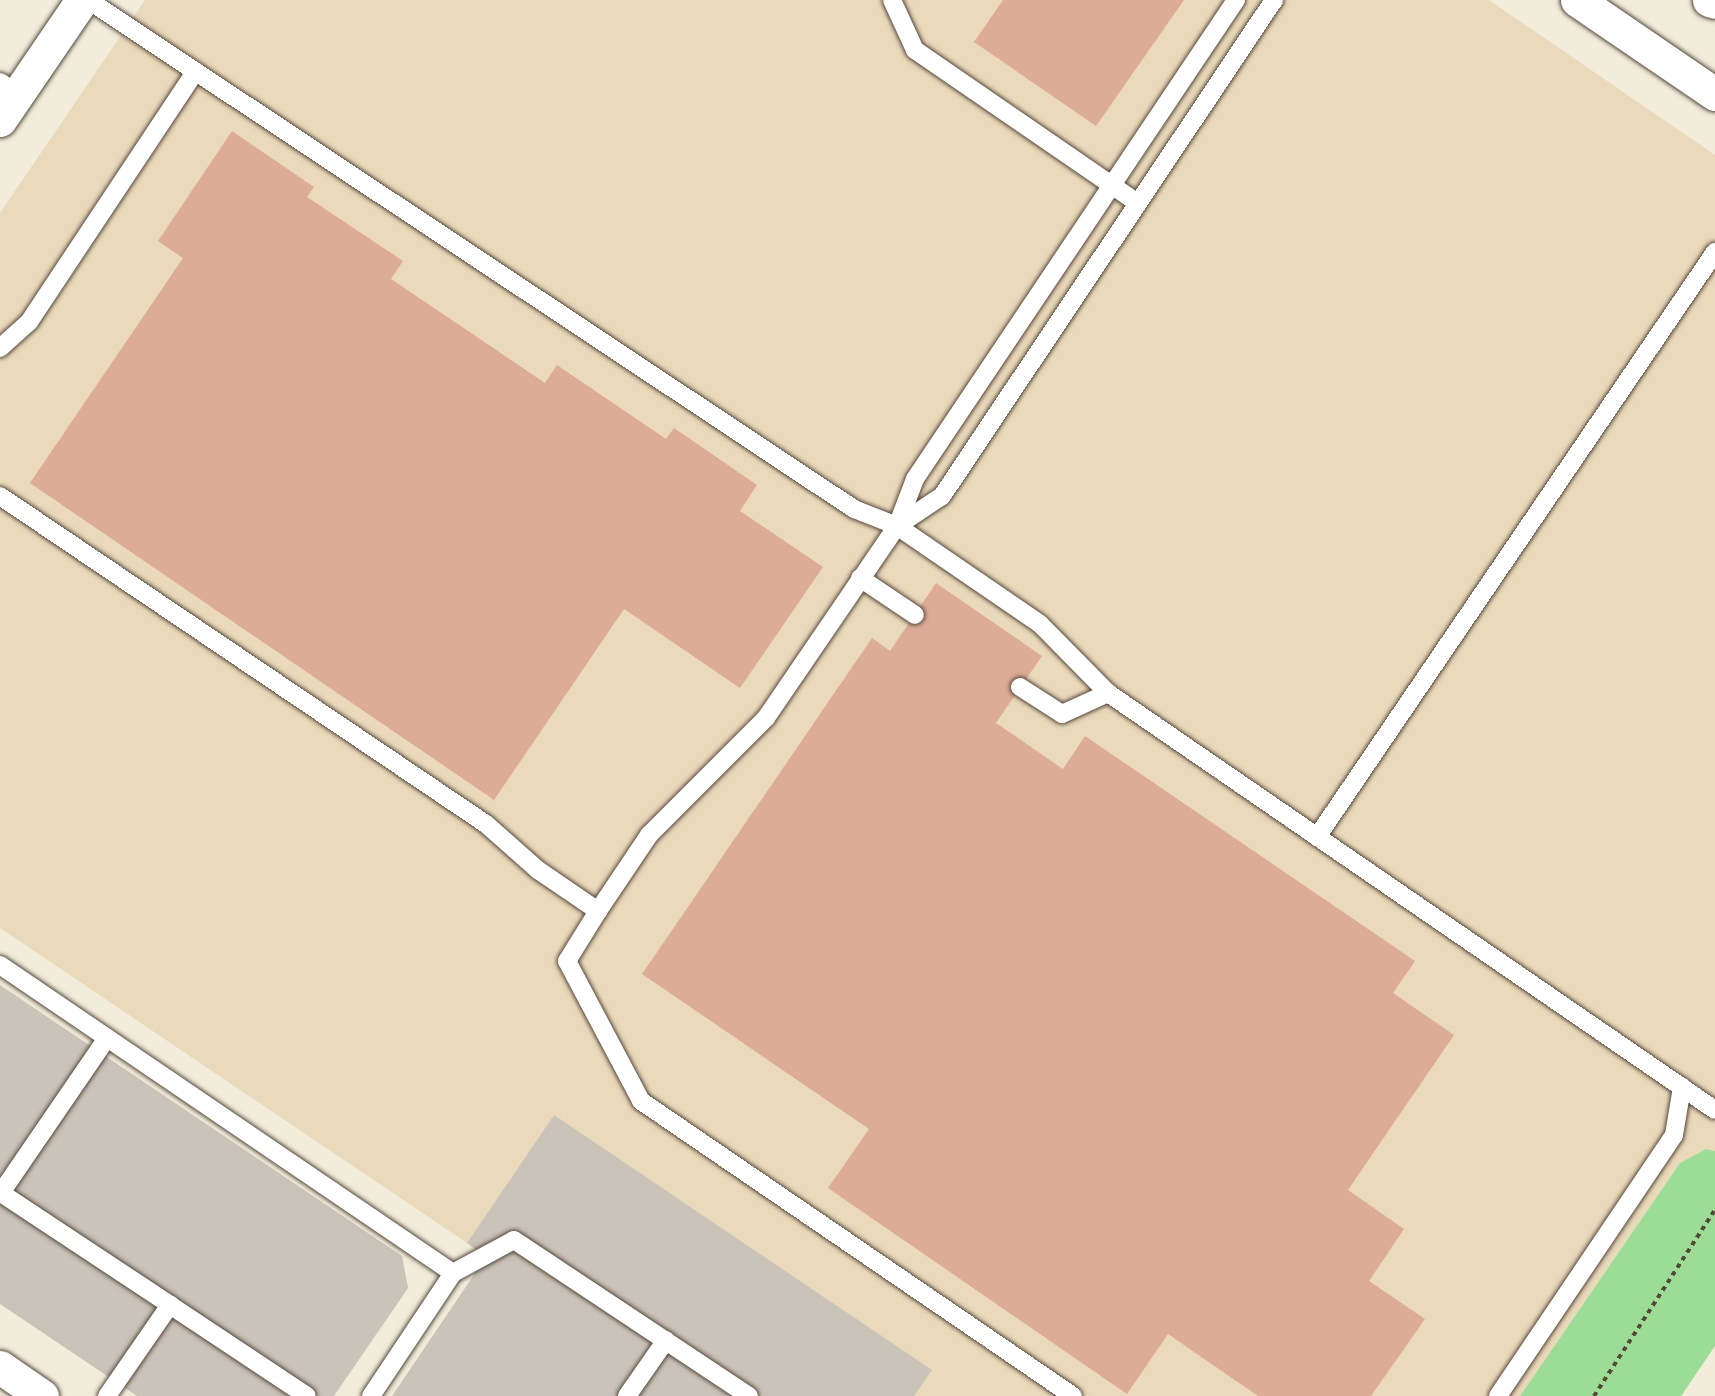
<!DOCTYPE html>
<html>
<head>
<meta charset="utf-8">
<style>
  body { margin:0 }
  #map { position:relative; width:1715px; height:1396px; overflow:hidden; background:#f2ecdb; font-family:"IM FELL Double Pica",serif }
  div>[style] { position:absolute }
  .built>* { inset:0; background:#ead9ba }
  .industrial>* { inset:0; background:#cac3b8 }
  .green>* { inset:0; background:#9bdd94 }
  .building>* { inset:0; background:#ddac97 }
  .path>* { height:4px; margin-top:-2px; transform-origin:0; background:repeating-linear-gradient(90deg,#56473a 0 4.5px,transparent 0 9px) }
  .roads { filter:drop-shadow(0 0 2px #56473a) drop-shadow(0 0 2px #56473a) }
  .service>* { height:18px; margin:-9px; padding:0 9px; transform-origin:9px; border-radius:9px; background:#fff }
  .minor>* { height:33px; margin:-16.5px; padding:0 16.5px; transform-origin:16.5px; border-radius:16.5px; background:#fff }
  .primary>* { height:33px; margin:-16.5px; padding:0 16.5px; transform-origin:16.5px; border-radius:16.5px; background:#fff }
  span { translate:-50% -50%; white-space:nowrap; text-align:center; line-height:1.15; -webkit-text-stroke:4.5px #f6f6f2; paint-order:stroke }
</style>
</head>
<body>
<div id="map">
  <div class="built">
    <i style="clip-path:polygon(145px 0,1489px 0,1715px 155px,1715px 1151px,1706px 1149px,1680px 1163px,1520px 1396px,914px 1396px,931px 1370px,554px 1116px,467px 1243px,0 928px,0 213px)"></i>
  </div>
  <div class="industrial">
    <i style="clip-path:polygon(0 985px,402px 1256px,408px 1288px,334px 1396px,137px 1396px,0 1304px)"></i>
    <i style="clip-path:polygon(554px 1115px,932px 1370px,914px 1396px,392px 1396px,486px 1257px,467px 1243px)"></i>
  </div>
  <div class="green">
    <i style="clip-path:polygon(1706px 1149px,1715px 1151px,1715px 1346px,1681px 1396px,1520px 1396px,1680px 1163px)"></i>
  </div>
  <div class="building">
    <i style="clip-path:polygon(1003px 0,1184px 0,1096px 126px,974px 42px)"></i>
    <i style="clip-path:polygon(232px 131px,314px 187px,307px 197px,403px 261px,391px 279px,545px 383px,557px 365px,666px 439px,674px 428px,757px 485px,740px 511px,823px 567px,740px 688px,624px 609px,494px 800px,30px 483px,183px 258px,158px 241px)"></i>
    <i style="clip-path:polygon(936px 583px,1042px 656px,996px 723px,1063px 769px,1085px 736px,1415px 961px,1393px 993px,1454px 1035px,1348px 1190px,1404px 1229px,1369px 1281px,1425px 1319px,1371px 1396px,1258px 1396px,1168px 1334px,1127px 1394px,828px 1188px,869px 1129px,642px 974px,872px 638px,890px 651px)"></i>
  </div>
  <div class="path">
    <i style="left:1594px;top:1396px;width:222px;rotate:-57deg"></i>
  </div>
  <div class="roads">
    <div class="service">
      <i style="left:88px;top:0;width:920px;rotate:33.6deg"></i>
      <i style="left:854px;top:509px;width:46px;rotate:21.6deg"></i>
      <i style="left:897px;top:526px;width:173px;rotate:34.4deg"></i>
      <i style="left:1040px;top:624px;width:97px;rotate:45.4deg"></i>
      <i style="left:1108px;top:693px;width:736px;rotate:34.49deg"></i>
      <i style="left:892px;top:0;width:55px;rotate:65.3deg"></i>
      <i style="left:915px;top:50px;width:270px;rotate:34.5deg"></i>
      <i style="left:1236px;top:0;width:577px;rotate:123.83deg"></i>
      <i style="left:915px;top:479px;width:50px;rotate:111deg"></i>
      <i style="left:897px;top:526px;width:54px;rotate:-33.7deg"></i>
      <i style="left:942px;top:496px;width:597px;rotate:-56.2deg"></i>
      <i style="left:0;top:82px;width:22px;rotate:34deg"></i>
      <i style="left:0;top:348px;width:39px;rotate:-42deg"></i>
      <i style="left:29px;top:322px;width:301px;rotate:-56.4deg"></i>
      <i style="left:0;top:496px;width:586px;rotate:34.02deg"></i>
      <i style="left:486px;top:824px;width:69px;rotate:41.5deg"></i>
      <i style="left:538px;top:870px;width:73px;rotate:34.3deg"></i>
      <i style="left:598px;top:911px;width:59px;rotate:121.8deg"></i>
      <i style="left:567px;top:961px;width:158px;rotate:62.1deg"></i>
      <i style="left:641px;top:1101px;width:523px;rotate:34.33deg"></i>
      <i style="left:860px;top:578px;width:66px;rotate:33.9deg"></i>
      <i style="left:1020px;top:687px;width:50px;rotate:32.7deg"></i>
      <i style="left:1062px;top:714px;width:51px;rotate:-24.5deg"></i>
      <i style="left:1317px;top:837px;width:708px;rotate:-55.77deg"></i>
      <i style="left:598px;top:911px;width:92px;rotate:-56.1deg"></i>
      <i style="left:649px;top:835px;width:165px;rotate:-45deg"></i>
      <i style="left:766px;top:718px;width:232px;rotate:-55.7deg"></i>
      <i style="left:0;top:965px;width:548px;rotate:34.21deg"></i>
      <i style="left:107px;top:1038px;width:188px;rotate:124.4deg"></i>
      <i style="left:1px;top:1193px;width:203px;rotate:33.5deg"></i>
      <i style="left:107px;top:1396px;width:111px;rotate:-55.3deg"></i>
      <i style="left:170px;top:1305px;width:164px;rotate:33.6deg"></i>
      <i style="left:371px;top:1396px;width:148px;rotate:-56.3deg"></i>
      <i style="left:453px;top:1273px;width:69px;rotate:-28.4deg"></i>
      <i style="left:514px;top:1240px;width:282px;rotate:33.6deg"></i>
      <i style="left:627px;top:1396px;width:68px;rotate:-55.1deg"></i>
      <i style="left:1498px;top:1396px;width:315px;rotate:-56deg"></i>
      <i style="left:1674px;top:1135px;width:49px;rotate:-80.5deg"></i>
    </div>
    <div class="minor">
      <i style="left:0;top:120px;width:145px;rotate:-55.7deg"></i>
      <i style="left:0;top:1367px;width:51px;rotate:34.6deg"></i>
    </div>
    <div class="primary">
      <i style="left:1577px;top:0;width:167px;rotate:34.3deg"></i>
      <i style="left:1709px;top:0;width:6px;rotate:18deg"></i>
    </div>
  </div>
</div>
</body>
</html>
